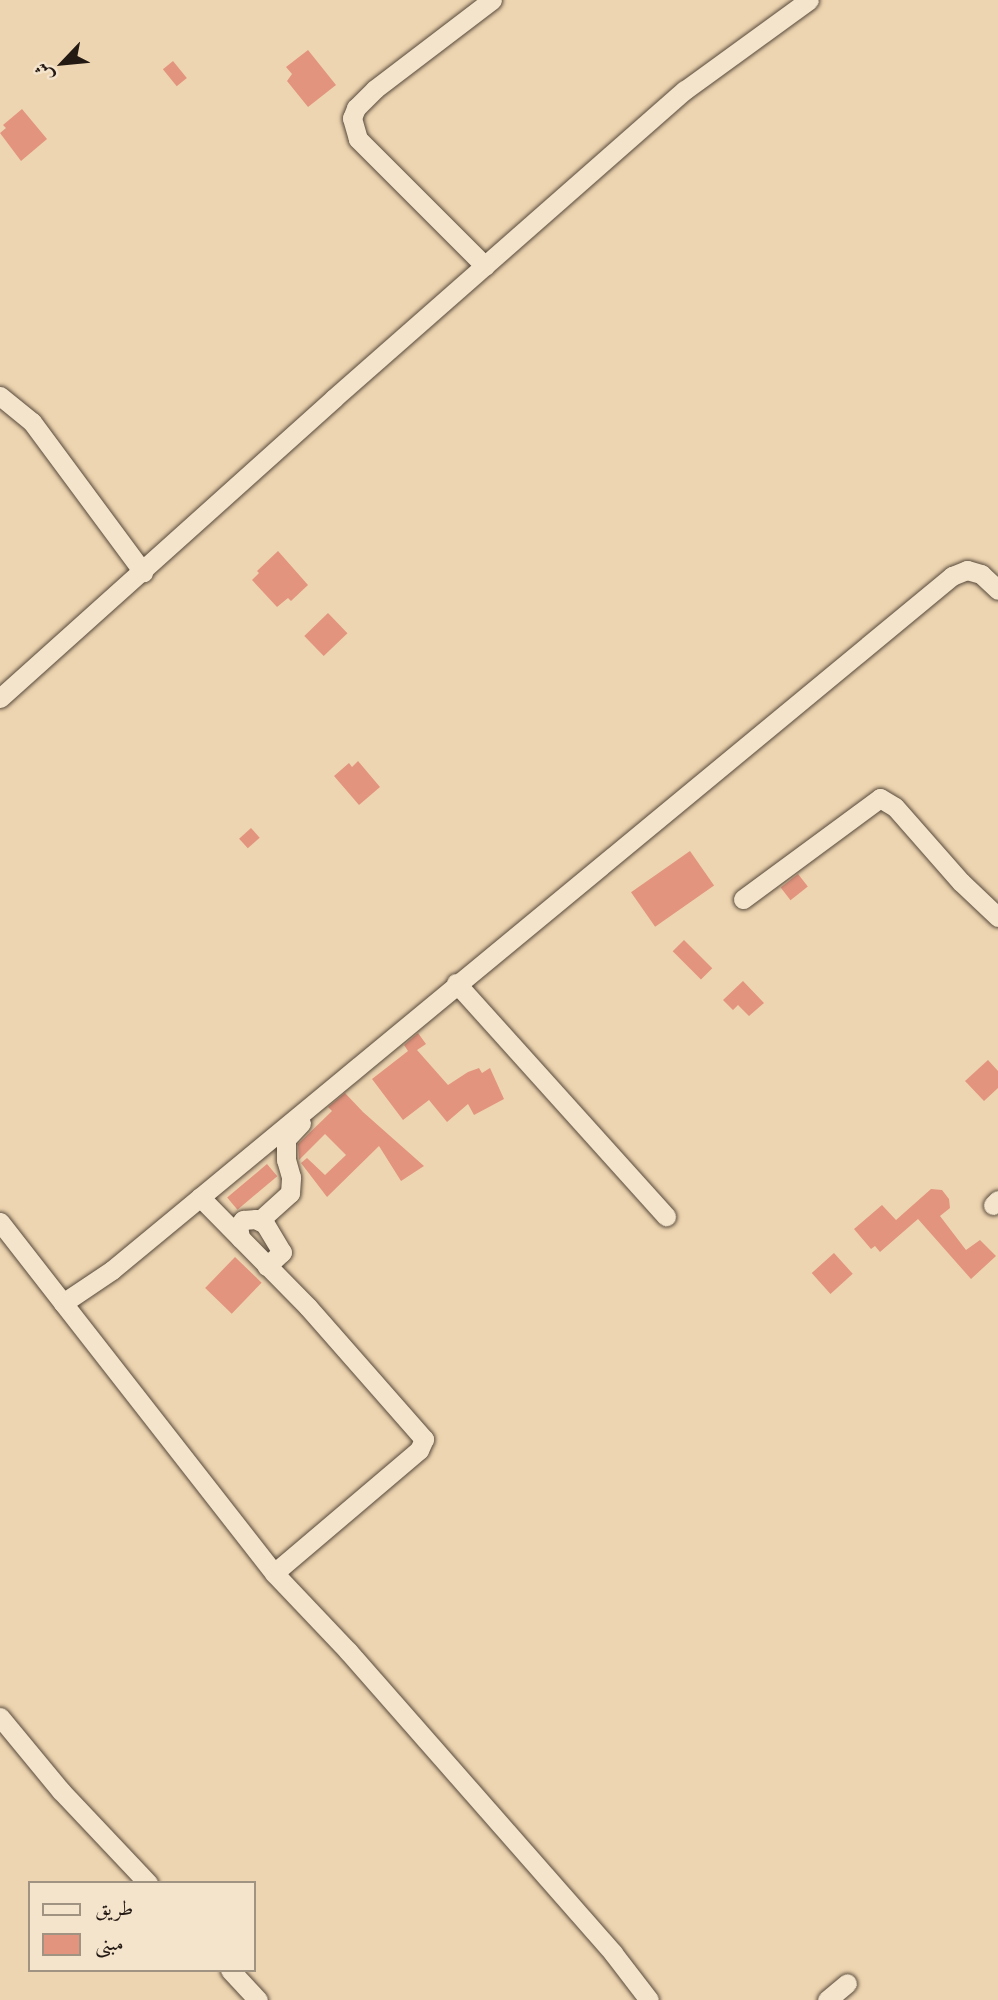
<!DOCTYPE html>
<html>
<head>
<meta charset="utf-8">
<style>
  body { margin:0 }
  #map { position:relative; width:998px; height:2000px; overflow:hidden; background:#eed5b1; font-family:"IM FELL Great Primer",Amiri,serif }
  div>[style] { position:absolute }
  .building>* { inset:0; background:#e2947e; transform-origin:0 0 }
  .roads { filter:drop-shadow(0 0 2px #56493b) drop-shadow(0 0 2px #56493b) }
  .minor>* { height:19px; margin:-9.5px; padding:0 9.5px; transform-origin:9.5px; border-radius:9.5px; background:#f4e4cc }
  span { translate:-50% -50%; white-space:nowrap; text-align:center; line-height:1.15; -webkit-text-stroke:5px #f4e4cc; paint-order:stroke }
  .legend { position:absolute; left:28px; top:1881px; width:228px; height:91px; box-sizing:border-box; background:#f4e4cc; border:2px solid #a19382; margin:0; padding:9px 12px; list-style:none; font-size:21px; color:#241a14 }
  .legend li { display:flex; align-items:center; gap:14px; height:35px }
  .legend b { width:35px; border:2px solid #a19382 }
  .north { position:absolute; left:28px; top:28px; width:70px; height:70px; -webkit-text-stroke:5px #f4e4cc; paint-order:stroke; rotate:244deg; font-size:19px; font-weight:700; line-height:28px; text-align:center; color:#241a14 }
  .north::after { content:''; display:block; margin:auto; width:24px; height:32px; background:#241a14; clip-path:polygon(50% 0,100% 100%,50% 72%,0 100%) }
</style>
</head>
<body>
<div id="map">
  <div class="building">
    <i style="clip-path:polygon(308px 50px,336px 85px,308px 107px,287px 81px,292px 74px,286px 67px)"></i>
    <i style="left:173px;top:61px;width:22px;height:13px;rotate:51deg"></i>
    <i style="clip-path:polygon(22px 109px,47px 139px,21px 161px,0 133px,6px 128px,3px 125px)"></i>
    <i style="clip-path:polygon(278px 551px,308px 585px,291px 601px,288px 598px,277px 607px,252px 580px,259px 573px,257px 571px)"></i>
    <i style="left:328px;top:613px;width:28px;height:33px;rotate:46deg"></i>
    <i style="clip-path:polygon(358px 761px,380px 787px,359px 805px,334px 776px,349px 763px,352px 767px)"></i>
    <i style="left:251px;top:828px;width:13px;height:16px;rotate:48deg"></i>
    <i style="left:690px;top:851px;width:42px;height:72px;rotate:55deg"></i>
    <i style="left:798px;top:874px;width:16px;height:22px;rotate:52deg"></i>
    <i style="left:684px;top:940px;width:40px;height:16px;rotate:45deg"></i>
    <i style="clip-path:polygon(743px 981px,764px 1003px,749px 1016px,738px 1005px,733px 1010px,723px 1000px)"></i>
    <i style="clip-path:polygon(418px 1033px,426px 1044px,417px 1050px,448px 1085px,468px 1072px,479px 1068px,482px 1073px,490px 1068px,504px 1099px,474px 1115px,468px 1104px,447px 1122px,429px 1100px,403px 1120px,372px 1079px,408px 1051px,404px 1045px)"></i>
    <i style="clip-path:polygon(988px 1060px,998px 1071px,998px 1088px,984px 1101px,965px 1081px)"></i>
    <i style="clip-path:polygon(345px 1093px,363px 1112px,424px 1166px,401px 1181px,379px 1146px,327px 1197px,301px 1163px,307px 1158px,325px 1175px,346px 1155px,325px 1134px,299px 1160px,298px 1144px,332px 1111px,328px 1107px)"></i>
    <i style="left:267px;top:1164px;width:16px;height:52px;rotate:50deg"></i>
    <i style="clip-path:polygon(931px 1189px,942px 1190px,949px 1199px,950px 1208px,940px 1216px,966px 1250px,980px 1240px,996px 1256px,971px 1279px,918px 1219px,880px 1252px,875px 1246px,871px 1249px,854px 1229px,882px 1205px,896px 1220px)"></i>
    <i style="left:834px;top:1253px;width:28px;height:30px;rotate:48deg"></i>
    <i style="left:235px;top:1257px;width:37px;height:43px;rotate:44deg"></i>
  </div>
  <div class="roads">
    <div class="minor">
      <i style="left:485px;top:266px;width:180px;rotate:-135deg"></i>
      <i style="left:358px;top:139px;width:22px;rotate:-106deg"></i>
      <i style="left:352px;top:118px;width:11px;rotate:-68deg"></i>
      <i style="left:356px;top:108px;width:27px;rotate:-45deg"></i>
      <i style="left:375px;top:89px;width:147px;rotate:-37.3deg"></i>
      <i style="left:0;top:396px;width:41px;rotate:39.1deg"></i>
      <i style="left:32px;top:422px;width:187px;rotate:53.5deg"></i>
      <i style="left:0;top:698px;width:449px;rotate:-41.9deg"></i>
      <i style="left:334px;top:398px;width:467px;rotate:-41.3deg"></i>
      <i style="left:685px;top:90px;width:153px;rotate:-36deg"></i>
      <i style="left:743px;top:899px;width:170px;rotate:-36.4deg"></i>
      <i style="left:880px;top:798px;width:17px;rotate:31deg"></i>
      <i style="left:895px;top:807px;width:100px;rotate:48.7deg"></i>
      <i style="left:961px;top:882px;width:51px;rotate:43.4deg"></i>
      <i style="left:456px;top:983px;width:314px;rotate:48deg"></i>
      <i style="left:200px;top:1197px;width:154px;rotate:45.5deg"></i>
      <i style="left:308px;top:1307px;width:176px;rotate:48.7deg"></i>
      <i style="left:424px;top:1439px;width:12px;rotate:114deg"></i>
      <i style="left:419px;top:1450px;width:190px;rotate:139.7deg"></i>
      <i style="left:993px;top:1205px;width:7px;rotate:-45deg"></i>
      <i style="left:259px;top:1221px;width:42px;rotate:-42.1deg"></i>
      <i style="left:290px;top:1193px;width:16px;rotate:-86deg"></i>
      <i style="left:291px;top:1177px;width:18px;rotate:-106deg"></i>
      <i style="left:286px;top:1160px;width:21px;rotate:-90deg"></i>
      <i style="left:286px;top:1139px;width:22px;rotate:-47deg"></i>
      <i style="left:0;top:1222px;width:103px;rotate:52.1deg"></i>
      <i style="left:63px;top:1303px;width:59px;rotate:-34deg"></i>
      <i style="left:112px;top:1270px;width:1090px;rotate:-39.56deg"></i>
      <i style="left:952px;top:576px;width:16px;rotate:-22deg"></i>
      <i style="left:967px;top:570px;width:15px;rotate:16deg"></i>
      <i style="left:981px;top:574px;width:23px;rotate:43deg"></i>
      <i style="left:240px;top:1238px;width:12px;rotate:-99deg"></i>
      <i style="left:238px;top:1226px;width:8px;rotate:-50deg"></i>
      <i style="left:243px;top:1220px;width:13px;rotate:-4deg"></i>
      <i style="left:256px;top:1219px;width:10px;rotate:29deg"></i>
      <i style="left:265px;top:1224px;width:33px;rotate:59deg"></i>
      <i style="left:282px;top:1252px;width:21px;rotate:137deg"></i>
      <i style="left:63px;top:1303px;width:343px;rotate:52deg"></i>
      <i style="left:274px;top:1573px;width:108px;rotate:46.5deg"></i>
      <i style="left:348px;top:1651px;width:402px;rotate:48.7deg"></i>
      <i style="left:613px;top:1953px;width:59px;rotate:52.5deg"></i>
      <i style="left:0;top:1717px;width:96px;rotate:50.5deg"></i>
      <i style="left:61px;top:1791px;width:127px;rotate:46.6deg"></i>
      <i style="left:230px;top:1970px;width:41px;rotate:47deg"></i>
      <i style="left:827px;top:2000px;width:26px;rotate:-40deg"></i>
    </div>
  </div>
  <ul class="legend">
  <li><b style="height:9px;background:#f4e4cc"></b>طريق</li>
  <li><b style="height:19px;background:#e2947e"></b>مبنى</li>
  </ul>
  <div class="north">ش</div>
</div>
</body>
</html>
